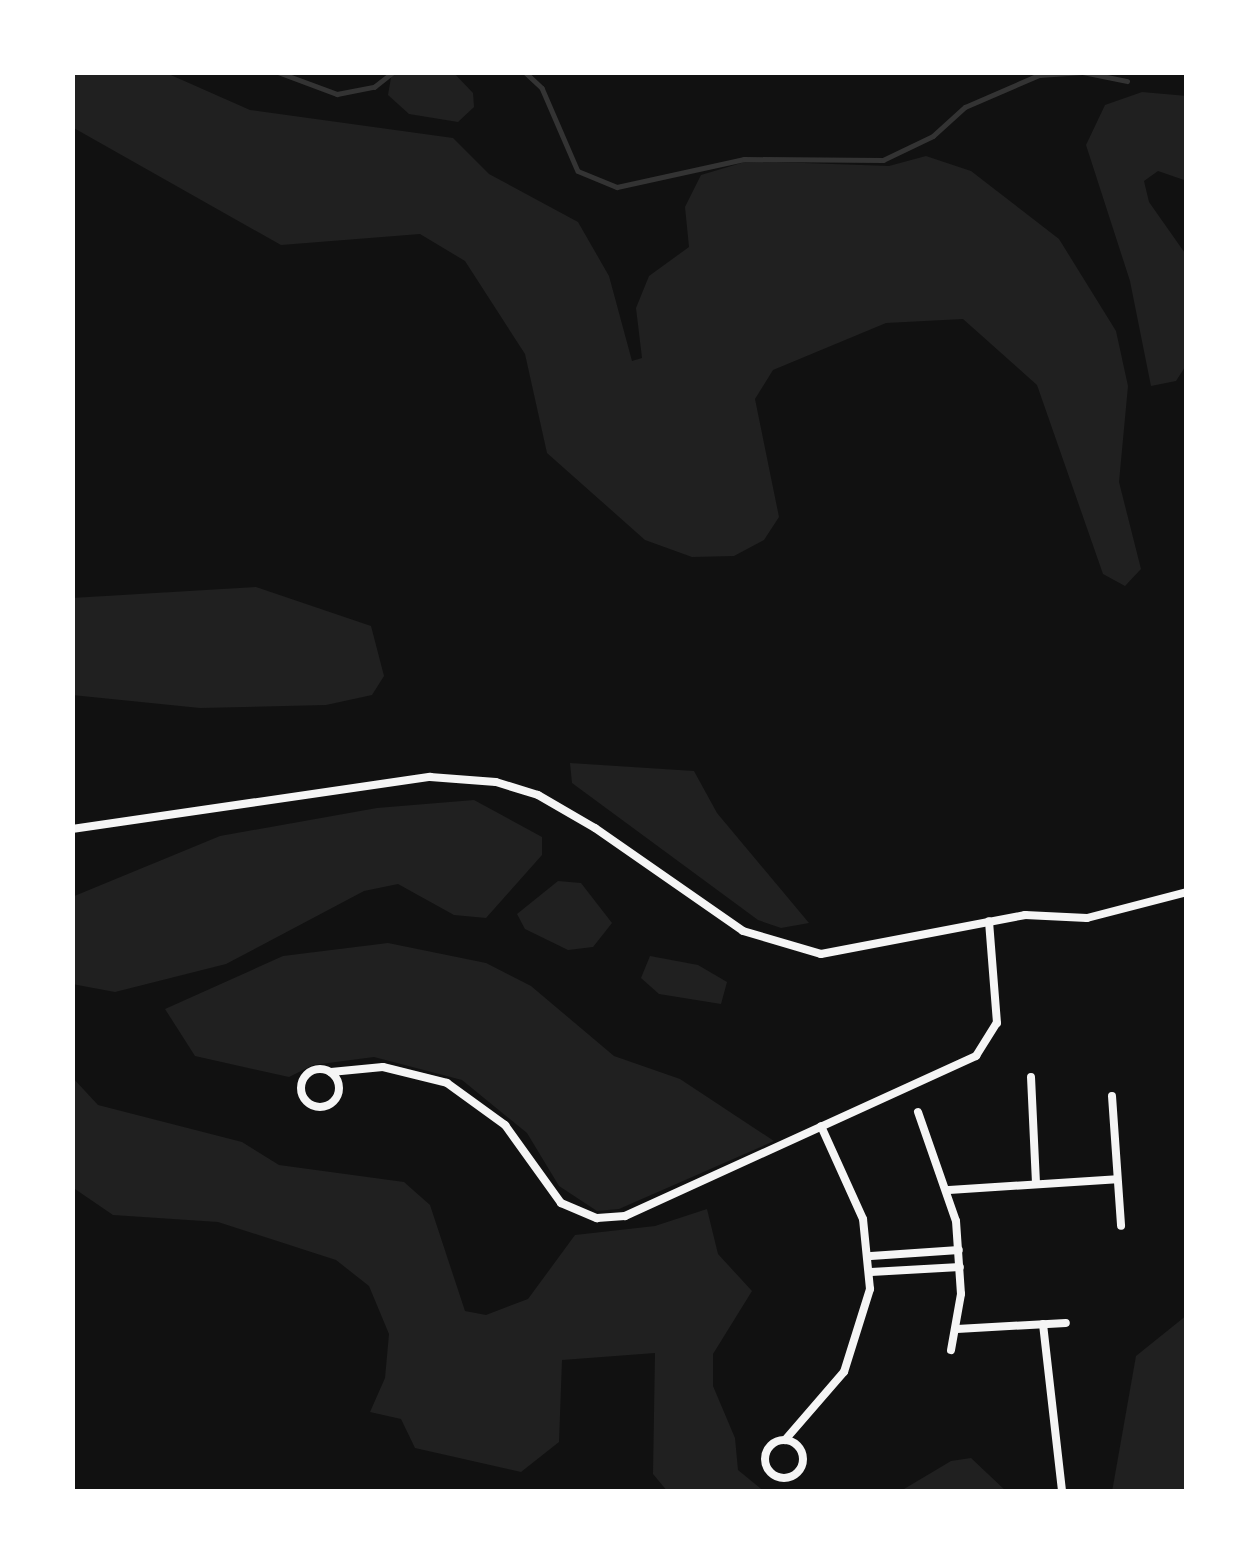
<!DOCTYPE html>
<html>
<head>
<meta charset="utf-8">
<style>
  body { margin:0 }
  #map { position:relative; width:1259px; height:1564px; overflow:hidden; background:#111; font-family:"Golos Text",sans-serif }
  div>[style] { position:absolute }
  .green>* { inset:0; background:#202020 }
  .stream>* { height:4.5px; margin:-2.25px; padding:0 2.25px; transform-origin:2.25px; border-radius:2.25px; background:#333 }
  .minor>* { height:8px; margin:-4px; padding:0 4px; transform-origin:4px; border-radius:4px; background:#f5f5f5 }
  .minor>.ring { margin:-4px; padding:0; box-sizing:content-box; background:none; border:8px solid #f5f5f5; border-radius:50% }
  span { translate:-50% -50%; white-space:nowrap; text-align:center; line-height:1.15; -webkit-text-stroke:12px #fff; paint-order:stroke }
  .frame { position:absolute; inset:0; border:75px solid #fff; pointer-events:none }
</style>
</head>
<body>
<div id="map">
  <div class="green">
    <i style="clip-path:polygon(72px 72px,164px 72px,250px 110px,453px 138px,489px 174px,578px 222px,609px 276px,632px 361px,642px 358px,636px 308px,649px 276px,689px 247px,685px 207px,701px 175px,748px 161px,889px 166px,926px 156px,971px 171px,1059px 239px,1116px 331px,1128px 386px,1119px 482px,1141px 569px,1125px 586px,1103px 574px,1037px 385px,963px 319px,886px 323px,773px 370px,755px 399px,779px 517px,764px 540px,734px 556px,692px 557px,645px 540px,547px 453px,525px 354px,465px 261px,420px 234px,281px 245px,72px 127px)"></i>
    <i style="clip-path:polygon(392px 72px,453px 72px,473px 93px,474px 107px,458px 122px,409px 114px,388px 95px)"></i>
    <i style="clip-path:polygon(1142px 92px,1187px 96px,1187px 181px,1158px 171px,1144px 181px,1149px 202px,1187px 256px,1187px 364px,1176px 381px,1151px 386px,1130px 281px,1086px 145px,1105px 105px)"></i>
    <i style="clip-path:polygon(256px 587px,371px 626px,384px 676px,372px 695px,326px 705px,200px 708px,72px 695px,72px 598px)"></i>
    <i style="clip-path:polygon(570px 763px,694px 771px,717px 813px,809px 923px,781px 928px,758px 920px,572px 783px)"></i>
    <i style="clip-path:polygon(474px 800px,542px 837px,542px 855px,486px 918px,454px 915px,398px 884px,364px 891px,226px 964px,115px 992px,72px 984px,72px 897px,220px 836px,377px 808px)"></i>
    <i style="clip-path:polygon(558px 881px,581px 883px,612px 923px,593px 947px,568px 950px,525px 929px,517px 914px)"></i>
    <i style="clip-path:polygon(388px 943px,486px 963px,531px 986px,614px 1056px,680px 1079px,774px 1141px,619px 1209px,597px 1211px,559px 1186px,527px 1133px,462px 1080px,374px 1057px,313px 1065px,289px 1077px,195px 1056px,165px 1009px,283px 956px)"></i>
    <i style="clip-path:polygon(650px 956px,698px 965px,727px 982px,721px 1004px,659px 994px,641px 978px)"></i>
    <i style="clip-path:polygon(72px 1077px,98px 1105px,242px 1142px,279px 1165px,404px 1182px,430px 1205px,465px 1311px,486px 1315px,528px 1299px,575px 1235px,655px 1226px,707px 1209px,718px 1254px,752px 1291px,713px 1354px,713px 1386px,735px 1438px,738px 1470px,765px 1492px,668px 1492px,653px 1474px,655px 1353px,562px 1360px,559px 1442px,521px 1472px,415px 1448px,401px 1419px,370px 1412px,385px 1378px,389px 1334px,369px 1286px,336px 1260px,218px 1222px,113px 1215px,72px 1187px)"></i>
    <i style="clip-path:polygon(1187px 1315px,1187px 1492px,1112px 1492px,1136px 1356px)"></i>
    <i style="clip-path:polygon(971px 1458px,1007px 1492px,899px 1492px,951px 1461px)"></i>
  </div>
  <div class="stream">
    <i style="left:278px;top:72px;width:63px;rotate:20.4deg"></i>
    <i style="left:337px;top:94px;width:38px;rotate:-11deg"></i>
    <i style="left:374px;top:87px;width:24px;rotate:-38deg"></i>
    <i style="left:525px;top:72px;width:23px;rotate:43deg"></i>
    <i style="left:542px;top:88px;width:90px;rotate:66.6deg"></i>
    <i style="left:578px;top:171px;width:42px;rotate:22.3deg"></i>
    <i style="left:617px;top:187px;width:130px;rotate:-12.4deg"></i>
    <i style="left:744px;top:159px;width:139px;rotate:0.4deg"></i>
    <i style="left:883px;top:160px;width:55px;rotate:-25.6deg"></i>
    <i style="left:933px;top:136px;width:43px;rotate:-42.2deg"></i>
    <i style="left:965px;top:107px;width:81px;rotate:-23.4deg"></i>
    <i style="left:1039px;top:75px;width:43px;rotate:-4deg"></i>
    <i style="left:1083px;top:72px;width:45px;rotate:11.6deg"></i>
  </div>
  <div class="minor">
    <i style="left:72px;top:829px;width:362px;rotate:-8.3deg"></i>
    <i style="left:430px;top:777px;width:66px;rotate:4.3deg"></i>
    <i style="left:496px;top:782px;width:44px;rotate:17.2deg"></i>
    <i style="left:538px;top:795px;width:66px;rotate:30.1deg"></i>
    <i style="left:595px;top:828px;width:180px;rotate:34.8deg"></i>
    <i style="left:743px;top:931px;width:81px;rotate:16.4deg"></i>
    <i style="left:821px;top:954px;width:208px;rotate:-10.8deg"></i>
    <i style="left:1025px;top:915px;width:62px;rotate:2.8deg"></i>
    <i style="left:1087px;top:918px;width:103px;rotate:-14.6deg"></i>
    <i class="ring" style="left:301px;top:1069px;width:30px;height:30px"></i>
    <i style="left:331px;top:1072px;width:52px;rotate:-5.5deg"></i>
    <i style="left:383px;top:1067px;width:66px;rotate:14deg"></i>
    <i style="left:447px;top:1083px;width:72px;rotate:35.9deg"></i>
    <i style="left:505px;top:1125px;width:96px;rotate:54.3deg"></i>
    <i style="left:561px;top:1203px;width:39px;rotate:23deg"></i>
    <i style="left:597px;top:1218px;width:28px;rotate:-4deg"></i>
    <i style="left:625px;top:1216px;width:386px;rotate:-24.5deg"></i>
    <i style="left:976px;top:1056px;width:39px;rotate:-58deg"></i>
    <i style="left:997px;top:1023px;width:102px;rotate:-94.5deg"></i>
    <i style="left:1031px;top:1077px;width:107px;rotate:87.3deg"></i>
    <i style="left:1112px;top:1096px;width:130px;rotate:86deg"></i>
    <i style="left:918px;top:1112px;width:115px;rotate:70.8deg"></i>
    <i style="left:956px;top:1221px;width:73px;rotate:86.1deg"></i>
    <i style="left:961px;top:1294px;width:57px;rotate:100.1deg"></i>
    <i style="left:949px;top:1190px;width:168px;rotate:-3.7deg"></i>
    <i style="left:871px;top:1256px;width:88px;rotate:-3.9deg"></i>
    <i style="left:871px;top:1272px;width:89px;rotate:-3.2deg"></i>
    <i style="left:1043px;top:1324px;width:169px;rotate:83.5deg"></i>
    <i style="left:957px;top:1329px;width:109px;rotate:-3.2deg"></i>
    <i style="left:785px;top:1440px;width:90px;rotate:-49.1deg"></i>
    <i style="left:844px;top:1372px;width:87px;rotate:-72.6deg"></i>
    <i style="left:870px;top:1289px;width:70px;rotate:-95.7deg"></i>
    <i style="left:863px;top:1219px;width:102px;rotate:-114.3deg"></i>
    <i class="ring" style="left:765px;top:1440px;width:30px;height:30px"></i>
  </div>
  <div class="frame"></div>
</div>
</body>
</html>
